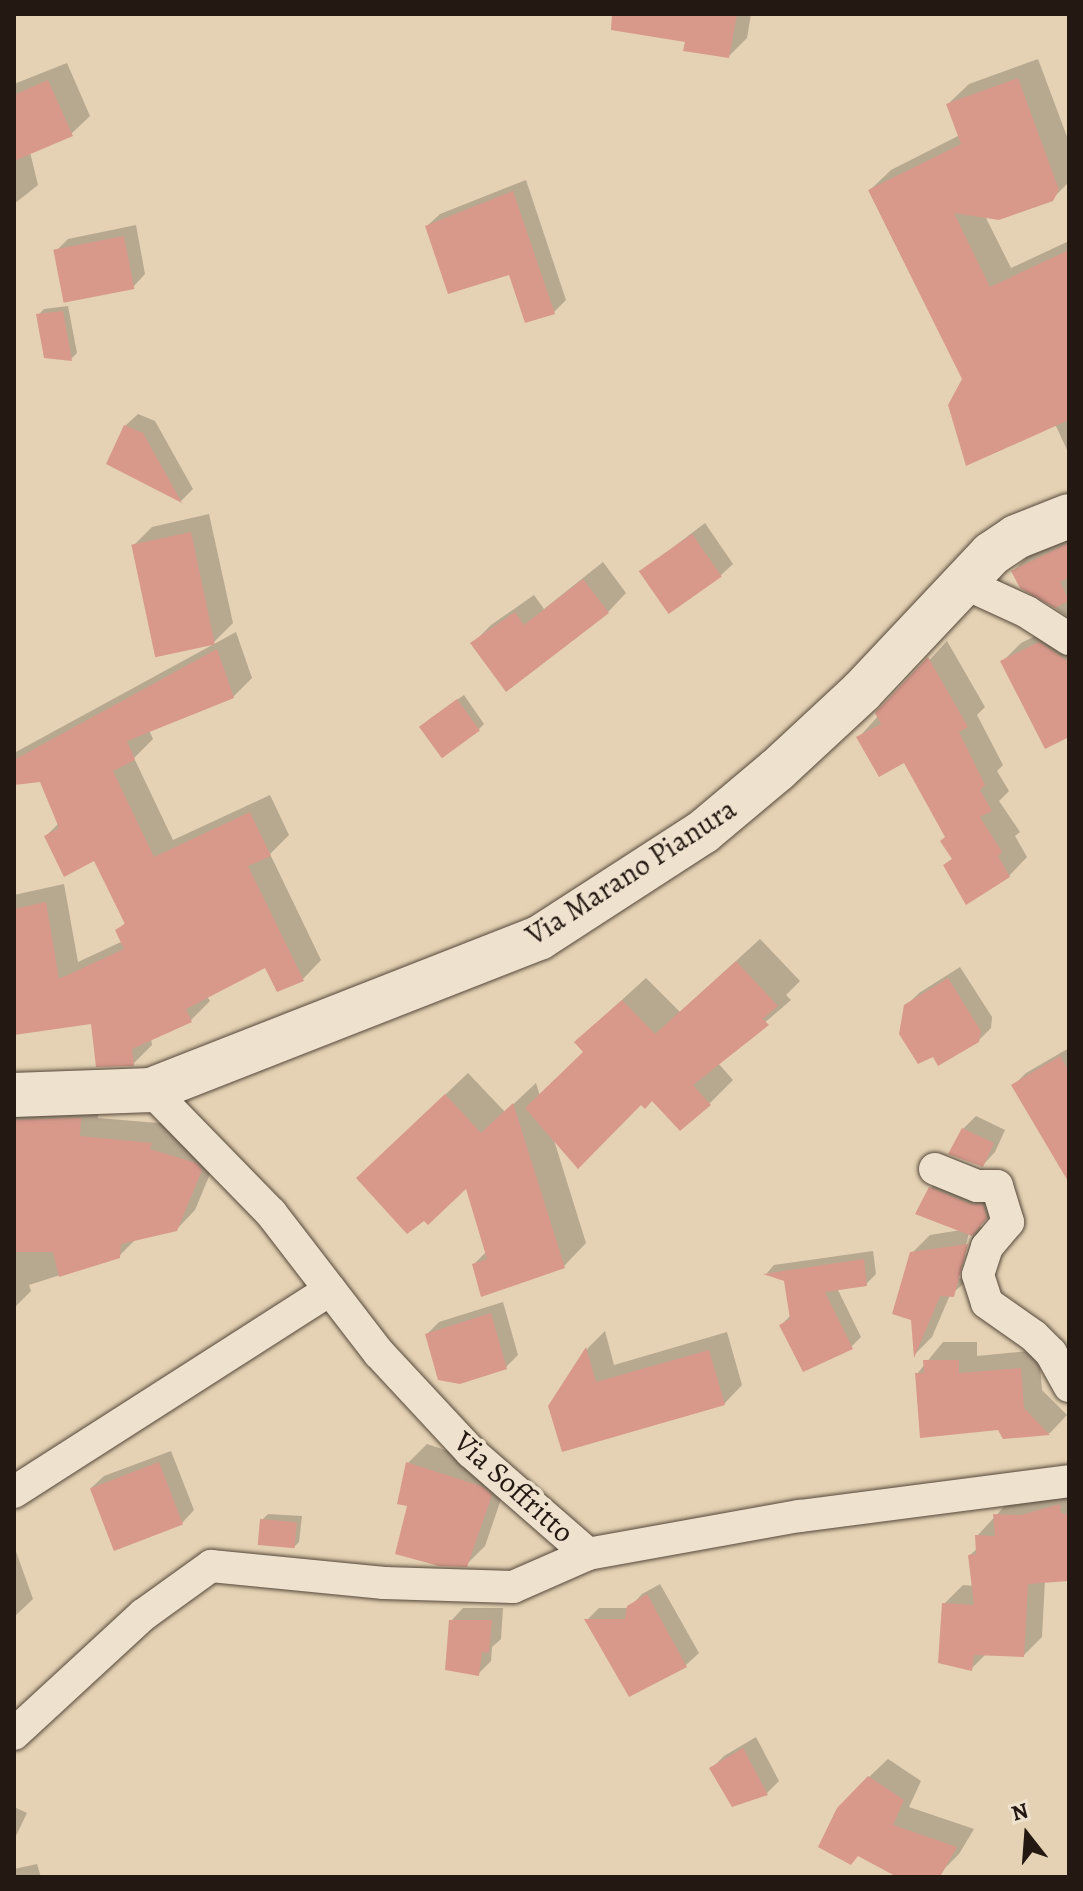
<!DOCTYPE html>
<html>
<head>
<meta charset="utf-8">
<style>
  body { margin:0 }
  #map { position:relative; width:1083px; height:1891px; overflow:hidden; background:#e5d2b4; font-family:Alegreya,serif }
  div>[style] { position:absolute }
  .shadow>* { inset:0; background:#0003 }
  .building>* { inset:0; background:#d8998b; transform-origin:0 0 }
  .roads { filter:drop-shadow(0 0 2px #54473a) drop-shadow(0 0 2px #54473a) }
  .street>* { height:32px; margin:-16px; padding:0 16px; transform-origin:16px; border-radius:16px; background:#eee2ce }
  .secondary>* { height:44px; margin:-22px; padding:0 22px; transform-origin:22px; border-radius:22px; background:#eee2ce }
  span { translate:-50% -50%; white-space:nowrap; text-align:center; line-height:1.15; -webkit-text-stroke:8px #eee2ce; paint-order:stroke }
  .street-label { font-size:30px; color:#231912 }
  .frame { position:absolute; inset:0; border:16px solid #231912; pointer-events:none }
  .north { position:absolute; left:987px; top:1795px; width:80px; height:80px; -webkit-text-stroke:6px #eee2ce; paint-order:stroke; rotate:343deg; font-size:22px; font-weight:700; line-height:32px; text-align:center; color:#231912 }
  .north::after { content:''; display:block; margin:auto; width:28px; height:36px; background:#231912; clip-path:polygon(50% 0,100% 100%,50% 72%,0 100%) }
</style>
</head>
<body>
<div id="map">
  <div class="shadow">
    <i style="clip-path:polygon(640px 14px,751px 14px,747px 38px,729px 56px,688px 40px)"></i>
    <i style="clip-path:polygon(1038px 59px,1069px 142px,1069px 182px,1052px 199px,985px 216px,1011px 268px,1069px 241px,1069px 454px,1055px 424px,964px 379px,870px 190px,891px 170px,960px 135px,948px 104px,969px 84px)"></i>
    <i style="clip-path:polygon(67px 63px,90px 116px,71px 134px,30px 152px,38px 185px,14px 204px,14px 84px)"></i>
    <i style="clip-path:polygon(526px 180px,566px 300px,554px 312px,510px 272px,427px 226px,440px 214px)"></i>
    <i style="clip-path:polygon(136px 225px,145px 274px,133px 287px,56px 251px,68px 239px)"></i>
    <i style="clip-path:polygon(68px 306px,77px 353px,71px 359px,38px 315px,44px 309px)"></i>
    <i style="clip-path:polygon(138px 414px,155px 421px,193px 489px,181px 501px,108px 463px,125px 426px)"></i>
    <i style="clip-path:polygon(209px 514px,233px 623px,214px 642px,134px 545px,152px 527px)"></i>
    <i style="clip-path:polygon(705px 523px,733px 564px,720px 576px,642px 571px)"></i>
    <i style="clip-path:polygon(1069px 532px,1069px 617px,1021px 586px,1013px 571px,1036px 548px)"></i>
    <i style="clip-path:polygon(603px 562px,626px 593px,608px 612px,473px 643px,491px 625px,534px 595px,544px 609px)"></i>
    <i style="clip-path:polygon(1058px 625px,1069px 631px,1069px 734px,1002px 662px,1021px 643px)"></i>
    <i style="clip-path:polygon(236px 632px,252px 678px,233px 697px,149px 730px,153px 739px,134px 758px,173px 840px,270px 795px,289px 835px,270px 854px,321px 960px,303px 979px,266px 965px,207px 996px,210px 1001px,191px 1020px,151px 1038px,152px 1045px,133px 1064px,92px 1022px,14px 1033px,14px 895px,64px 884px,78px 962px,123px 941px,118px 930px,126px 922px,95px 858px,46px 836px,59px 823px,42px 779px,14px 782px,14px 753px)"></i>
    <i style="clip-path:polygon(947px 641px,985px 707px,977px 715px,1003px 765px,997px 771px,1009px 791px,999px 801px,1020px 832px,1015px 836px,1027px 857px,1009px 876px,945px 866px,953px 858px,947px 837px,905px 760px,859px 737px)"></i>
    <i style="clip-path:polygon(464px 695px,484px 724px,479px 729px,427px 721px)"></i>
    <i style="clip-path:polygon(760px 939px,800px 981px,786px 995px,791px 1000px,718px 1063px,733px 1080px,709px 1104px,653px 1099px,553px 1137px,586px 1243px,564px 1266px,474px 1264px,487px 1251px,467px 1185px,381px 1156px,468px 1073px,505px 1112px,536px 1083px,540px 1096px,586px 1052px,601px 1019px,646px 978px,680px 1012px)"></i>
    <i style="clip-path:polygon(960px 967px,992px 1017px,991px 1028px,978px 1041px,906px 1006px,919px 993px)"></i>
    <i style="clip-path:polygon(1069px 1048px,1069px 1153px,1013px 1086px,1026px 1073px)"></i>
    <i style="clip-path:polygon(99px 1100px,98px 1118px,170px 1124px,167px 1130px,214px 1145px,220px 1150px,195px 1210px,176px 1230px,136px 1239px,119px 1256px,29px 1285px,31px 1291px,14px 1308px,14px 1116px)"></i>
    <i style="clip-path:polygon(976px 1116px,1005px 1130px,995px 1152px,983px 1165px,963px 1129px)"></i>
    <i style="clip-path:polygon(evenodd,950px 1170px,989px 1186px,990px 1215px,977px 1228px,985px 1226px,972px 1277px,950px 1295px,932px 1337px,915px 1354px,912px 1253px,930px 1235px,961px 1230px,931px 1188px,950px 1170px,969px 1233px,973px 1234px,961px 1278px,957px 1278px,969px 1233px)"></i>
    <i style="clip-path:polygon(873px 1251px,876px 1274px,866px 1284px,837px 1288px,861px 1337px,851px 1347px,781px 1325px,791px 1315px,786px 1279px,767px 1273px,774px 1265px)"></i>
    <i style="clip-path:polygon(503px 1302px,518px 1355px,506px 1367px,427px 1334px,439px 1322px)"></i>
    <i style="clip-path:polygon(605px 1331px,614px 1365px,727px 1332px,742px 1385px,724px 1404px,550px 1407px,588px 1348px)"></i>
    <i style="clip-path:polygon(943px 1342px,977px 1342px,977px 1356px,1039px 1350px,1042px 1390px,1067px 1415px,1050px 1433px,1005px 1437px,999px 1428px,917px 1374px)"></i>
    <i style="clip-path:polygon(427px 1444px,499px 1468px,509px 1476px,485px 1546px,466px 1565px,410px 1505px,408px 1463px)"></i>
    <i style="clip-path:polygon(171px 1451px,194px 1510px,182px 1523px,91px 1488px,104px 1476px)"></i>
    <i style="clip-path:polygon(1069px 1489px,1069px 1579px,1045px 1580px,1042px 1637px,1024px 1655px,987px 1653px,971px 1669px,944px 1604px,963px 1585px,974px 1586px,970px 1555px,978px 1548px,977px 1536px,1014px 1496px)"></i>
    <i style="clip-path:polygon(268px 1514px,302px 1516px,299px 1542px,293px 1548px,262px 1520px)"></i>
    <i style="clip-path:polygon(14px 1546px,33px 1599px,14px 1617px)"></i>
    <i style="clip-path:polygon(660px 1584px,699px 1653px,686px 1665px,630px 1694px,587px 1620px,599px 1608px,629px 1608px,642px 1594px)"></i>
    <i style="clip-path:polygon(463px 1608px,503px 1608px,501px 1639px,492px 1647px,491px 1661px,478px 1674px,451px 1621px)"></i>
    <i style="clip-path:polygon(756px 1737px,779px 1781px,767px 1793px,711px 1769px,724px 1756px)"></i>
    <i style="clip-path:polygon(888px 1759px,921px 1781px,909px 1807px,974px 1829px,959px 1854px,940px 1873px,901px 1877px,869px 1777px)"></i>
    <i style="clip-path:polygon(14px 1807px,27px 1813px,14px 1840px)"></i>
    <i style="clip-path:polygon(37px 1864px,41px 1877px,14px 1877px,14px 1869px)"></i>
  </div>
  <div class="building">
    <i style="clip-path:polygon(612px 14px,737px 14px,729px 58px,683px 51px,685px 42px,611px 30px)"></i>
    <i style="clip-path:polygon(1018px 78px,1059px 190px,1053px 201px,999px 220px,954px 213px,990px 287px,1069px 250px,1069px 420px,966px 466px,948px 405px,962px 379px,868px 190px,961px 144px,946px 104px)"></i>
    <i style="clip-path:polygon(48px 80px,73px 136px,14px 161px,14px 95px)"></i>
    <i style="clip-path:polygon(513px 191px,555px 314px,525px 323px,509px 275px,448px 294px,425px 226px)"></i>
    <i style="left:124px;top:236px;width:54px;height:72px;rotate:79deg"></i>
    <i style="clip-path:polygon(63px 311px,72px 361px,44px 358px,36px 314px)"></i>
    <i style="clip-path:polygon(124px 425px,143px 433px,182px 503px,106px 464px)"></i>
    <i style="left:191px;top:532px;width:115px;height:61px;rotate:78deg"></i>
    <i style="left:692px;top:534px;width:52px;height:65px;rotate:55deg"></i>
    <i style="clip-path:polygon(1069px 543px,1069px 577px,1060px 582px,1069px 601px,1055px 608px,1020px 588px,1011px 571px)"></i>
    <i style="clip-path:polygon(583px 579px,609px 613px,506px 692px,470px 643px,515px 612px,524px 625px)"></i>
    <i style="clip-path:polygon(1039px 642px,1069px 662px,1069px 737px,1045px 749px,1000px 661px)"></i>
    <i style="clip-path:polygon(217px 649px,234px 698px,127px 741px,135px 760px,113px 771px,154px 857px,250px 812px,271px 856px,248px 866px,304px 981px,277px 992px,265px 968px,186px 1009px,192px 1022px,132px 1049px,134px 1066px,96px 1067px,91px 1024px,14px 1035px,14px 909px,46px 902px,59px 979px,124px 949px,115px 930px,125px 924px,94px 861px,64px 877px,44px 836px,59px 828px,40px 782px,14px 785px,14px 760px)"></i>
    <i style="clip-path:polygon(928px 657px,968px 727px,959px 732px,985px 785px,980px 790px,992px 811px,980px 817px,1002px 852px,998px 856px,1010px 877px,966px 905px,943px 865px,952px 859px,940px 841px,945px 837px,904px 763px,879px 777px,856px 737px,881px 724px,875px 713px)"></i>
    <i style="left:457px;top:699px;width:39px;height:47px;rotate:54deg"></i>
    <i style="clip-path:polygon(736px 961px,778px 1006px,763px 1019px,769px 1025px,693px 1085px,711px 1105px,680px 1131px,652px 1101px,645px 1109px,641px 1105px,578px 1169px,525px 1108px,583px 1052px,574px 1042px,622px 1000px,655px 1034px)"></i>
    <i style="clip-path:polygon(948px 978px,981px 1031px,979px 1042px,938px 1066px,933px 1057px,918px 1064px,899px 1034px,904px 1005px)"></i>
    <i style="clip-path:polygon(1060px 1056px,1069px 1071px,1069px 1183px,1011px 1085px)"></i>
    <i style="clip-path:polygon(445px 1094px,481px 1133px,513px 1103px,565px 1268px,481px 1297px,472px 1264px,487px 1259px,466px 1189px,428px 1225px,424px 1221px,407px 1234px,356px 1178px)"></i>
    <i style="clip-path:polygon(81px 1118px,80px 1136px,152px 1143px,150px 1149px,196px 1163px,202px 1170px,177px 1231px,121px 1244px,120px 1258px,59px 1277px,53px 1252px,14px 1252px,16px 1120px)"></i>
    <i style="clip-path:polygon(962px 1128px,994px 1143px,983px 1167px,948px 1154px)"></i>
    <i style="clip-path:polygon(929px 1187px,970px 1204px,983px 1205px,987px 1218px,972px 1236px,915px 1214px)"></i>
    <i style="clip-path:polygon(968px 1244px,954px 1297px,940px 1296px,914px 1358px,911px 1320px,892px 1314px,910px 1252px)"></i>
    <i style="clip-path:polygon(864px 1259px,867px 1286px,825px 1292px,853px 1349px,803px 1372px,779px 1325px,790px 1319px,784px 1281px,763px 1274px)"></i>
    <i style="clip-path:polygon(491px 1313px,507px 1369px,460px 1384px,438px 1380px,425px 1334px)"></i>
    <i style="clip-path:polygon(586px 1347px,596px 1382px,709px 1350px,725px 1405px,562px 1452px,548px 1406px)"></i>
    <i style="clip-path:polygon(923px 1360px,959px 1360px,959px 1373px,1021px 1368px,1024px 1408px,1050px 1435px,1003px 1439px,998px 1430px,920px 1438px,915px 1373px,924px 1373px)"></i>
    <i style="left:159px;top:1462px;width:67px;height:74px;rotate:69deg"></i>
    <i style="clip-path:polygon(406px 1462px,481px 1486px,492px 1495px,467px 1567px,439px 1566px,395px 1554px,407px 1506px,397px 1504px)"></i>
    <i style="clip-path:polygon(1060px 1504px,1061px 1513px,1069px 1515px,1069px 1581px,1028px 1584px,1024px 1657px,974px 1655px,972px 1671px,938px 1663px,942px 1603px,974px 1605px,968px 1555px,976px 1554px,975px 1535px,995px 1536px,993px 1514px,1021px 1515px)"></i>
    <i style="left:260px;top:1519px;width:37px;height:26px;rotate:5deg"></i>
    <i style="clip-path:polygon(647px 1594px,687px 1667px,629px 1697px,584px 1619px,625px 1619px,627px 1606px)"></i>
    <i style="clip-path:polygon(449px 1620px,492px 1620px,489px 1653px,482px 1652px,479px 1676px,445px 1670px)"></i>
    <i style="clip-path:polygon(743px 1748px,768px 1795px,732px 1807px,709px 1768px)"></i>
    <i style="clip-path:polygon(868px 1776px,904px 1800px,893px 1825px,957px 1847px,940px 1877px,897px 1877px,858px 1856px,851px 1865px,818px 1847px,837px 1808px)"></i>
  </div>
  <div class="roads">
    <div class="street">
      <i style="left:964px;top:583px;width:69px;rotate:24.7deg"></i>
      <i style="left:1027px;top:612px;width:50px;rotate:32.7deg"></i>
      <i style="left:151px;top:1090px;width:172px;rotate:45.7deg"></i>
      <i style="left:271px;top:1213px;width:177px;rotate:52.4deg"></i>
      <i style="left:379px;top:1353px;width:135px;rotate:47.1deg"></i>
      <i style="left:471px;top:1452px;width:155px;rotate:41.1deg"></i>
      <i style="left:588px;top:1554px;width:215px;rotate:-10.2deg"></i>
      <i style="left:800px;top:1516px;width:271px;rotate:-7.4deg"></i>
      <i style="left:935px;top:1169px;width:45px;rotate:22deg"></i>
      <i style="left:977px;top:1186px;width:20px"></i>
      <i style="left:997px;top:1186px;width:38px;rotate:73deg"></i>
      <i style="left:1008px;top:1222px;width:33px;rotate:130deg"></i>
      <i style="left:987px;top:1247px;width:29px;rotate:108deg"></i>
      <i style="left:978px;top:1275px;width:29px;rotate:72deg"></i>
      <i style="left:987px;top:1303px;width:57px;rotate:35.1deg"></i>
      <i style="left:1034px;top:1336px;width:24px;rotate:45deg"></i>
      <i style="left:1051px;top:1353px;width:38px;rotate:61deg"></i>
      <i style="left:14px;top:1492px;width:375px;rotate:-32.6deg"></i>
      <i style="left:14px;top:1734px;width:176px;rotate:-42.7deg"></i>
      <i style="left:143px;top:1615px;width:84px;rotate:-35.8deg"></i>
      <i style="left:211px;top:1566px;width:174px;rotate:5.6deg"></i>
      <i style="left:384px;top:1583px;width:129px;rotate:1.8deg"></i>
      <i style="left:513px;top:1587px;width:82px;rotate:-23.7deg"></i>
    </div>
    <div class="secondary">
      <i style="left:14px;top:1095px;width:137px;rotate:-2.1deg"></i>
      <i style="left:151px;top:1090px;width:417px;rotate:-21.4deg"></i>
      <i style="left:539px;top:938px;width:195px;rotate:-32.9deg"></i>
      <i style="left:703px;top:832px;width:97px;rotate:-40deg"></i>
      <i style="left:777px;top:770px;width:116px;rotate:-42.9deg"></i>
      <i style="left:862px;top:691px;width:188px;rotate:-46.7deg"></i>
      <i style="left:991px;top:554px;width:30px;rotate:-34deg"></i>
      <i style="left:1016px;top:537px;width:57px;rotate:-21.6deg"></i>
    </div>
  </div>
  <div class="street-label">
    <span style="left:631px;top:872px;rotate:-33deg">Via Marano Pianura</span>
    <span style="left:514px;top:1487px;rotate:42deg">Via Soffritto</span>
  </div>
  <div class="frame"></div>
  <div class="north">N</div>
</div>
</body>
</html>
